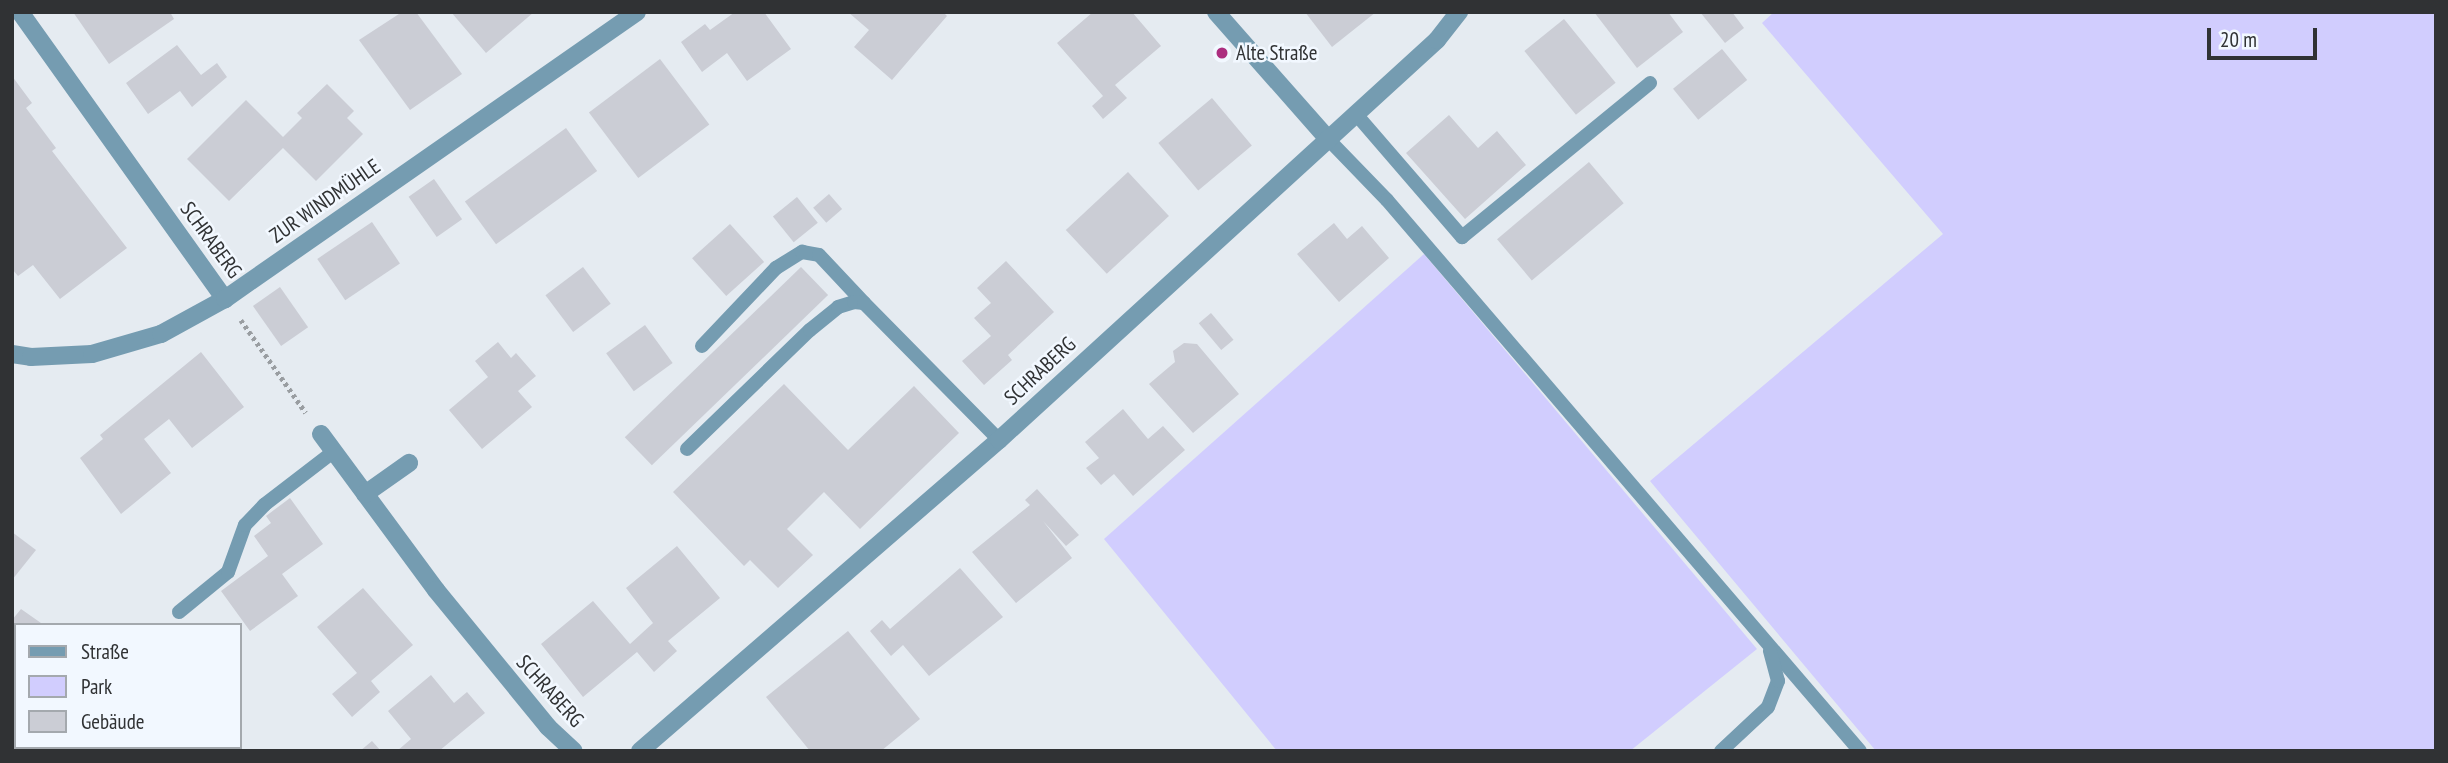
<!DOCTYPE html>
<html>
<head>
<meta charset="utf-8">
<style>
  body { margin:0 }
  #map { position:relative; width:2448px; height:763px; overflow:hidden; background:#e5ebf1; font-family:"PT Sans Narrow",sans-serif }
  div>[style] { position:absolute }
  .green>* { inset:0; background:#d1cdfe }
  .building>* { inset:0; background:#cbcdd5; transform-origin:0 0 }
  .path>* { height:4.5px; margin-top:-2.25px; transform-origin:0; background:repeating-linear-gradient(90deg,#999da1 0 3.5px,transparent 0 7px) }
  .service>* { height:14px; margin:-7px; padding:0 7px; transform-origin:7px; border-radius:7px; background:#759cb1 }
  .minor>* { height:18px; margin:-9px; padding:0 9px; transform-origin:9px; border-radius:9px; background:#759cb1 }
  .dots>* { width:19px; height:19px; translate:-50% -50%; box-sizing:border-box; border:4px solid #f2f8ff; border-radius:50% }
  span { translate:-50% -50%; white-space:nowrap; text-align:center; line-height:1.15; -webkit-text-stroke:5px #f2f8ff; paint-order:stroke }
  .poi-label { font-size:21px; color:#303234 }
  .left { translate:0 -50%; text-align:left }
  .street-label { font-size:21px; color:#303234 }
  .frame { position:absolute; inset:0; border:14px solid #303234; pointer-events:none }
  .legend { position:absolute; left:14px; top:623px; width:228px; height:126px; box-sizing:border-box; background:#f2f8ff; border:2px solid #a4a9ae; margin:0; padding:9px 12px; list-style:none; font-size:21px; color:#303234 }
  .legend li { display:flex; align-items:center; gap:14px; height:35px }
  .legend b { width:35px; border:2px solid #a4a9ae }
  .scale { position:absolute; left:2207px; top:28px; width:110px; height:32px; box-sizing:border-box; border:4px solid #303234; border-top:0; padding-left:9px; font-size:21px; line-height:24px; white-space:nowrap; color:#303234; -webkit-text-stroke:5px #f2f8ff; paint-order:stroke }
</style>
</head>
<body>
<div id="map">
  <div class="green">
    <i style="clip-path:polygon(1774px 12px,2436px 12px,2436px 751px,1876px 751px,1650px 481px,1943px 234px,1762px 23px)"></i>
    <i style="clip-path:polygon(1424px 254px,1757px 649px,1630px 751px,1277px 751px,1104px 539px)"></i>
  </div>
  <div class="building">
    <i style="clip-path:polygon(73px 12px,170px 12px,174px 19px,109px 64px)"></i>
    <i style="clip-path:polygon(402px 12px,416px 12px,462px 74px,410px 110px,359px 40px)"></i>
    <i style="clip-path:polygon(451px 12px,534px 12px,486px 53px)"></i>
    <i style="clip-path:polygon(735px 12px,764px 12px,791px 49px,747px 81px,727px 53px,702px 72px,681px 42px,705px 24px,710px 30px)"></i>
    <i style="clip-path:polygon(848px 12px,943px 12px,947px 16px,892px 80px,854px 47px,869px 30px)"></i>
    <i style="clip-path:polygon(1093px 12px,1132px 12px,1161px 46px,1115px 85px,1127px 98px,1103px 119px,1092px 106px,1103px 96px,1057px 43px)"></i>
    <i style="clip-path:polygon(1305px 12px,1376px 12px,1332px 47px)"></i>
    <i style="clip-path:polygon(1594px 12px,1668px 12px,1683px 32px,1637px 68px)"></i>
    <i style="clip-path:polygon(1700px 12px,1732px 12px,1744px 28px,1725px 43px)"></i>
    <i style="left:1564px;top:19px;width:82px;height:51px;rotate:51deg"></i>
    <i style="clip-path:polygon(177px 45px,201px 75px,217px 63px,227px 77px,192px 107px,180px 91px,148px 114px,126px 83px)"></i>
    <i style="left:1722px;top:49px;width:40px;height:63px;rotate:51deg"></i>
    <i style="left:660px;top:59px;width:82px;height:89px;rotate:53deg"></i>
    <i style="clip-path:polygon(12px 76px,32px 103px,26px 108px,56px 148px,52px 151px,127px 248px,60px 299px,33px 265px,18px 276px,12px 269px)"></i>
    <i style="clip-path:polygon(327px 84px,354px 111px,347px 118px,363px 134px,316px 181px,283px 148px,229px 201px,187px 159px,246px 100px,283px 137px,302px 118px,297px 113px)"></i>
    <i style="left:1212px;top:98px;width:62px;height:70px;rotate:50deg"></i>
    <i style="clip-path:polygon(1449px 115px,1478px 148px,1497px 131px,1526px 165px,1465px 219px,1406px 153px)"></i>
    <i style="left:566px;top:128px;width:53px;height:125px;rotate:54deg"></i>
    <i style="left:1589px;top:162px;width:54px;height:120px;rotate:50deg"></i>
    <i style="left:1128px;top:172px;width:60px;height:85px;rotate:47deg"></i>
    <i style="left:434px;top:179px;width:49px;height:31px;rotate:55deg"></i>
    <i style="left:829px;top:194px;width:20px;height:21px;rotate:49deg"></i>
    <i style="left:797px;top:197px;width:33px;height:31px;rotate:51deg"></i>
    <i style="left:372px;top:222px;width:50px;height:66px;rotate:56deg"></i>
    <i style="clip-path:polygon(1334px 223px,1347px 239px,1362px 226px,1389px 258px,1339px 302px,1297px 254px)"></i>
    <i style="left:730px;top:224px;width:51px;height:51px;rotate:48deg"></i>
    <i style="clip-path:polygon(1006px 261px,1054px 312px,1008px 355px,1012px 360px,984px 385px,962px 361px,991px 336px,974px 318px,991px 303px,977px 288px)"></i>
    <i style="left:583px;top:267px;width:46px;height:47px;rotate:53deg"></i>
    <i style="left:801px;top:267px;width:39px;height:245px;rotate:46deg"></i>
    <i style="left:280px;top:287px;width:49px;height:33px;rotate:55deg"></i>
    <i style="left:1211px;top:313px;width:35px;height:16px;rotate:50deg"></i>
    <i style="left:645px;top:325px;width:47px;height:48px;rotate:54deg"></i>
    <i style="clip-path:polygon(498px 342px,511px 358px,516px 353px,536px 376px,518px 391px,532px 407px,482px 449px,449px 410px,488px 377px,475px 361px)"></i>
    <i style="clip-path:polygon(1184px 343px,1197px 344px,1239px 394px,1193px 433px,1149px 384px,1175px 362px,1173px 351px)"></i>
    <i style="clip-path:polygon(201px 352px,244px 407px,192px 448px,169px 419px,144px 439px,171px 473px,121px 514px,80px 458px,103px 439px,100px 435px)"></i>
    <i style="clip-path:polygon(784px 384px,848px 450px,914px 386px,959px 433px,860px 529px,824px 492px,787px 529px,813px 555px,778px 588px,750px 560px,744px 566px,673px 492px)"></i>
    <i style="clip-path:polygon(1123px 409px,1148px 439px,1163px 426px,1185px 450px,1133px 496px,1114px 474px,1101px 485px,1086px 468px,1099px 458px,1085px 442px)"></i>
    <i style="clip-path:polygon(1037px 489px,1079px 535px,1066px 546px,1043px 521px,1072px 558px,1016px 603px,972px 552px,1030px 505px,1025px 500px)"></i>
    <i style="clip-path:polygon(290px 498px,323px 544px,282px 574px,298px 596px,250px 631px,221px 591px,268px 556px,254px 536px,271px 523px,266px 516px)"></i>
    <i style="clip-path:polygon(12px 532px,36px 550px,12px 580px)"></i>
    <i style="clip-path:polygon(677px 546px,720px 598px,668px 641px,677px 651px,654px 672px,637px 652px,583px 697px,541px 644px,593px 601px,630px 644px,653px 623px,626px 588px)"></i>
    <i style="clip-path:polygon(960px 568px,1003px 617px,929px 676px,903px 645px,891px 656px,870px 631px,882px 620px,890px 629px)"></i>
    <i style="clip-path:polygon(363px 588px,413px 645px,371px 681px,380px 692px,352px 717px,332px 694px,357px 673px,317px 627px)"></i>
    <i style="clip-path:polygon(21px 609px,41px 623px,16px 625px,16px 655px,12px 659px,12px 620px)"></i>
    <i style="clip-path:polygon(848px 631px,920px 719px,881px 751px,810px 751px,766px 697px)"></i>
    <i style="clip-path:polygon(431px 675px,454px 703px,467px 692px,485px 713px,439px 751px,397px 751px,411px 739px,388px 711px)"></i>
    <i style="clip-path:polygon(372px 741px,381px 751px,360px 751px)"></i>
  </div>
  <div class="path">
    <i style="left:241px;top:320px;width:113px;rotate:55deg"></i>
  </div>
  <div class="service">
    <i style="left:1355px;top:113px;width:164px;rotate:49.2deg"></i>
    <i style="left:1462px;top:237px;width:243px;rotate:-39.3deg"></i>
    <i style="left:1327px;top:138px;width:86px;rotate:45.9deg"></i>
    <i style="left:1387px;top:200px;width:726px;rotate:49.36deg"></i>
    <i style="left:702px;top:346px;width:108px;rotate:-46.5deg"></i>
    <i style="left:776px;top:268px;width:31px;rotate:-32deg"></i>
    <i style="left:802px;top:252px;width:17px;rotate:10deg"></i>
    <i style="left:819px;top:255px;width:66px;rotate:46.8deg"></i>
    <i style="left:687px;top:449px;width:171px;rotate:-44.1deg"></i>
    <i style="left:810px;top:330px;width:36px;rotate:-39deg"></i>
    <i style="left:838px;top:307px;width:17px;rotate:-17deg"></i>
    <i style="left:854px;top:302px;width:10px;rotate:6deg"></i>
    <i style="left:864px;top:303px;width:192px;rotate:45.4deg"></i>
    <i style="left:179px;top:612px;width:63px;rotate:-39.2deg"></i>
    <i style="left:228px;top:572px;width:50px;rotate:-70.1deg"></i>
    <i style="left:245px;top:525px;width:28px;rotate:-46deg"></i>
    <i style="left:264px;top:505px;width:87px;rotate:-37.5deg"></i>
    <i style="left:1721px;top:751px;width:64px;rotate:-43.1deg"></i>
    <i style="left:1768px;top:707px;width:28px;rotate:-69deg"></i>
    <i style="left:1778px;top:681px;width:31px;rotate:-105deg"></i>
  </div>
  <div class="minor">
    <i style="left:20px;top:12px;width:353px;rotate:54.5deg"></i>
    <i style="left:1216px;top:12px;width:168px;rotate:48.6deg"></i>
    <i style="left:12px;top:354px;width:19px;rotate:9deg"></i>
    <i style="left:31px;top:357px;width:61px;rotate:-2.8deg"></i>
    <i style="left:92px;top:354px;width:72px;rotate:-16.2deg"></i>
    <i style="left:161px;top:334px;width:73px;rotate:-28.7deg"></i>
    <i style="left:225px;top:299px;width:502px;rotate:-34.86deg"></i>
    <i style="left:321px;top:434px;width:194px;rotate:53.6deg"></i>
    <i style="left:436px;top:590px;width:177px;rotate:50.7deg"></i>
    <i style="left:548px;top:727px;width:35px;rotate:43deg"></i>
    <i style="left:365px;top:494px;width:54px;rotate:-35.2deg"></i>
    <i style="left:640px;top:751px;width:475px;rotate:-40.9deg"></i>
    <i style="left:999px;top:440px;width:593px;rotate:-42.4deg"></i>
    <i style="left:1437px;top:40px;width:36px;rotate:-52deg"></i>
  </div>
  <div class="dots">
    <i style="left:1222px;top:53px;background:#ac2e7f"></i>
  </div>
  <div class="poi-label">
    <span class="left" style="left:1236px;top:53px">Alte Straße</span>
  </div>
  <div class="street-label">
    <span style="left:325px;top:201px;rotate:-35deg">ZUR WINDMÜHLE</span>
    <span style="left:211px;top:240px;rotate:54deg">SCHRABERG</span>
    <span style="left:1040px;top:371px;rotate:-43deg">SCHRABERG</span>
    <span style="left:550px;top:691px;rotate:48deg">SCHRABERG</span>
  </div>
  <div class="frame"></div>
  <ul class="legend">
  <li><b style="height:9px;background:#759cb1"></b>Straße</li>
  <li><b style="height:19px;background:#d1cdfe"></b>Park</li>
  <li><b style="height:19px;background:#cbcdd5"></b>Gebäude</li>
  </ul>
  <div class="scale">20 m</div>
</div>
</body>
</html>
